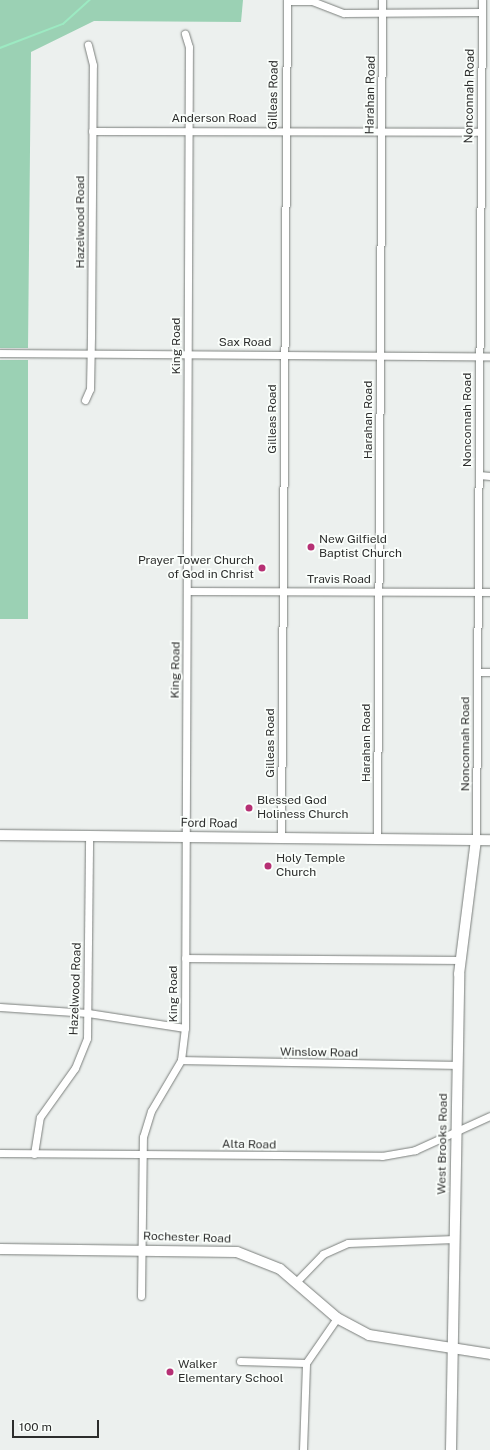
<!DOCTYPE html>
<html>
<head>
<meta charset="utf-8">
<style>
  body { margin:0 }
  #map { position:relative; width:490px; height:1450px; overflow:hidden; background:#ecf0ee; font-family:"Public Sans",sans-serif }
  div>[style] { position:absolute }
  .green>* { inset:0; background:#9bd1b4; transform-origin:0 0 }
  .stream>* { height:1.5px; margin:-0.75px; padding:0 0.75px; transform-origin:0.75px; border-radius:0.75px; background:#9ceac2 }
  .roads { filter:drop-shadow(0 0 1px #7a7e7b) drop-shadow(0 0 1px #7a7e7b) }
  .street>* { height:7px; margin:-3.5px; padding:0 3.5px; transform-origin:3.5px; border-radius:3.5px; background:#fff }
  .secondary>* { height:10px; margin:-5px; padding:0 5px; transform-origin:5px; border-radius:5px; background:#fff }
  .dots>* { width:11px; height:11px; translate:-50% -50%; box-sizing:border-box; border:2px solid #fafefb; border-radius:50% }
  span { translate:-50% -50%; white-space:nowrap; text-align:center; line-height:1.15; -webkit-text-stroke:3.5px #fafefb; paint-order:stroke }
  .street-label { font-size:12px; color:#2c2d2c }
  .poi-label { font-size:12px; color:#2c2d2c }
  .left { translate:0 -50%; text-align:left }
  .right { translate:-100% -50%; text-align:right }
  .scale { position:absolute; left:12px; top:1420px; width:87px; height:18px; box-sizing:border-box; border:2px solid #2c2d2c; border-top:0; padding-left:5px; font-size:12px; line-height:14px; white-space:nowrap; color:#2c2d2c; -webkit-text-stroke:3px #fafefb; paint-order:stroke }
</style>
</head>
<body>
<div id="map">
  <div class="green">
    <i style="clip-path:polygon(0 0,243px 0,241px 22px,94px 21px,31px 52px,28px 348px,0 348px)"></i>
    <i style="left:0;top:360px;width:28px;height:259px"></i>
  </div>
  <div class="stream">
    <i style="left:0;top:48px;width:67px;rotate:-20.9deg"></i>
    <i style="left:63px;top:24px;width:36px;rotate:-42deg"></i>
  </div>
  <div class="roads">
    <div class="street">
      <i style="left:287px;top:1px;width:25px"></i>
      <i style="left:312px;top:1px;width:34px;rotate:21deg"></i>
      <i style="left:344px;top:13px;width:138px;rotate:-0.4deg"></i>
      <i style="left:92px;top:131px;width:388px;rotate:0.1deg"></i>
      <i style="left:0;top:353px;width:490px;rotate:0.4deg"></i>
      <i style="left:85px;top:400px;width:12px;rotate:-66deg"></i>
      <i style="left:90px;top:389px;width:52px;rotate:-88.9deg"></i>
      <i style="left:91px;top:337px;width:272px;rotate:-89.6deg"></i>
      <i style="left:93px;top:65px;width:21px;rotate:-104deg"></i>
      <i style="left:479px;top:475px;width:11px;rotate:5deg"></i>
      <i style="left:188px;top:591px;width:302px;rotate:0.2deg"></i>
      <i style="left:478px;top:672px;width:12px"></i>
      <i style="left:281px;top:838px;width:838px;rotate:-89.59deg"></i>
      <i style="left:377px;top:839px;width:839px;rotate:-89.66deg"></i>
      <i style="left:476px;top:839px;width:839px;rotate:-89.59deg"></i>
      <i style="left:185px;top:958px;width:275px;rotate:0.4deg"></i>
      <i style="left:0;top:1007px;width:88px;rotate:3.9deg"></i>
      <i style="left:88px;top:1013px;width:98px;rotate:8.8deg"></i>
      <i style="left:181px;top:1060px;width:276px;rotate:1deg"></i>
      <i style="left:0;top:1153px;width:382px;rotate:0.4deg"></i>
      <i style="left:382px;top:1156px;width:34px;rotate:-10deg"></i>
      <i style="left:415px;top:1150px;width:82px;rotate:-24.4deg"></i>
      <i style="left:34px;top:1154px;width:37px;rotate:-81deg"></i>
      <i style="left:40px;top:1117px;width:60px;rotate:-54.5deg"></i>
      <i style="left:75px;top:1068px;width:32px;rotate:-68deg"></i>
      <i style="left:87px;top:1038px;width:202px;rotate:-89.4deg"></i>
      <i style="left:296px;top:1282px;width:39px;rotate:-46deg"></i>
      <i style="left:323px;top:1254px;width:27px;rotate:-24deg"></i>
      <i style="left:348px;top:1243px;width:107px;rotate:-2.1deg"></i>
      <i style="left:141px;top:1296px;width:159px;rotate:-89.3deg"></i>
      <i style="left:143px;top:1137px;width:27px;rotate:-73deg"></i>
      <i style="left:151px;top:1111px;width:59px;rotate:-59.5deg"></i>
      <i style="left:181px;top:1060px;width:32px;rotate:-83deg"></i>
      <i style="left:185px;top:1028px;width:981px;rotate:-89.77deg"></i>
      <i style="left:189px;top:47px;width:14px;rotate:-107deg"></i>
      <i style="left:240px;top:1361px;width:66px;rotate:1.7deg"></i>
      <i style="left:303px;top:1450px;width:87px;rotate:-88deg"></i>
      <i style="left:306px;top:1363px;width:55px;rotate:-55.4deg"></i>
    </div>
    <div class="secondary">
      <i style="left:0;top:835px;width:490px;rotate:0.6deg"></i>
      <i style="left:0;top:1249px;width:237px;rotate:0.7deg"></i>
      <i style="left:237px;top:1252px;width:46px;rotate:21.6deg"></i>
      <i style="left:280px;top:1269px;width:75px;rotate:40.7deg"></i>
      <i style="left:337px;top:1318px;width:36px;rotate:28deg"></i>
      <i style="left:369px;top:1335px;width:122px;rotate:8.9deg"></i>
      <i style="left:451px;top:1450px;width:476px;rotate:-89deg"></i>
      <i style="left:459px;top:974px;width:136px;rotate:-82.8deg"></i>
    </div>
  </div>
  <div class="dots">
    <i style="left:311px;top:547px;background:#b63074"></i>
    <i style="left:262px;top:568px;background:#b63074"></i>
    <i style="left:249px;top:808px;background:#b63074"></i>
    <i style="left:268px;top:866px;background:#b63074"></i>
    <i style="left:170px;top:1372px;background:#b63074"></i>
  </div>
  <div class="street-label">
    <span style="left:274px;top:95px;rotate:-89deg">Gilleas Road</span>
    <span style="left:371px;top:95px;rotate:-89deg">Harahan Road</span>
    <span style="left:470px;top:96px;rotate:-89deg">Nonconnah Road</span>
    <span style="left:214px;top:119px">Anderson Road</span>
    <span style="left:81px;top:222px;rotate:-90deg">Hazelwood Road</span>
    <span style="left:245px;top:343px">Sax Road</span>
    <span style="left:177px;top:346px;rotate:-90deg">King Road</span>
    <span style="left:273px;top:419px;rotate:-90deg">Gilleas Road</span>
    <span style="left:369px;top:420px;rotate:-90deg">Harahan Road</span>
    <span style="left:468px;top:420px;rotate:-90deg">Nonconnah Road</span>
    <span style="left:339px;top:580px">Travis Road</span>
    <span style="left:176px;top:670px;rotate:-89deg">King Road</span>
    <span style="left:271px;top:743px;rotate:-90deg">Gilleas Road</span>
    <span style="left:367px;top:743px;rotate:-90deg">Harahan Road</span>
    <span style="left:466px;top:744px;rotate:-90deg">Nonconnah Road</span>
    <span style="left:209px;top:824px;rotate:1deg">Ford Road</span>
    <span style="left:76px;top:989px;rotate:-88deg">Hazelwood Road</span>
    <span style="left:174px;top:994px;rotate:-90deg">King Road</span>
    <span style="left:319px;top:1053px;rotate:1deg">Winslow Road</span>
    <span style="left:443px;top:1144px;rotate:-89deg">West Brooks Road</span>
    <span style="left:249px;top:1145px;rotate:1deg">Alta Road</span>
    <span style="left:187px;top:1238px;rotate:2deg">Rochester Road</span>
  </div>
  <div class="poi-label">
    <span class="left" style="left:319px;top:547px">New Gilfield<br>Baptist Church</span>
    <span class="right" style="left:254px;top:568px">Prayer Tower Church<br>of God in Christ</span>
    <span class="left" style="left:257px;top:808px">Blessed God<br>Holiness Church</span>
    <span class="left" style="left:276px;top:866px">Holy Temple<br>Church</span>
    <span class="left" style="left:178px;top:1372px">Walker<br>Elementary School</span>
  </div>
  <div class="scale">100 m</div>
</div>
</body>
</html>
